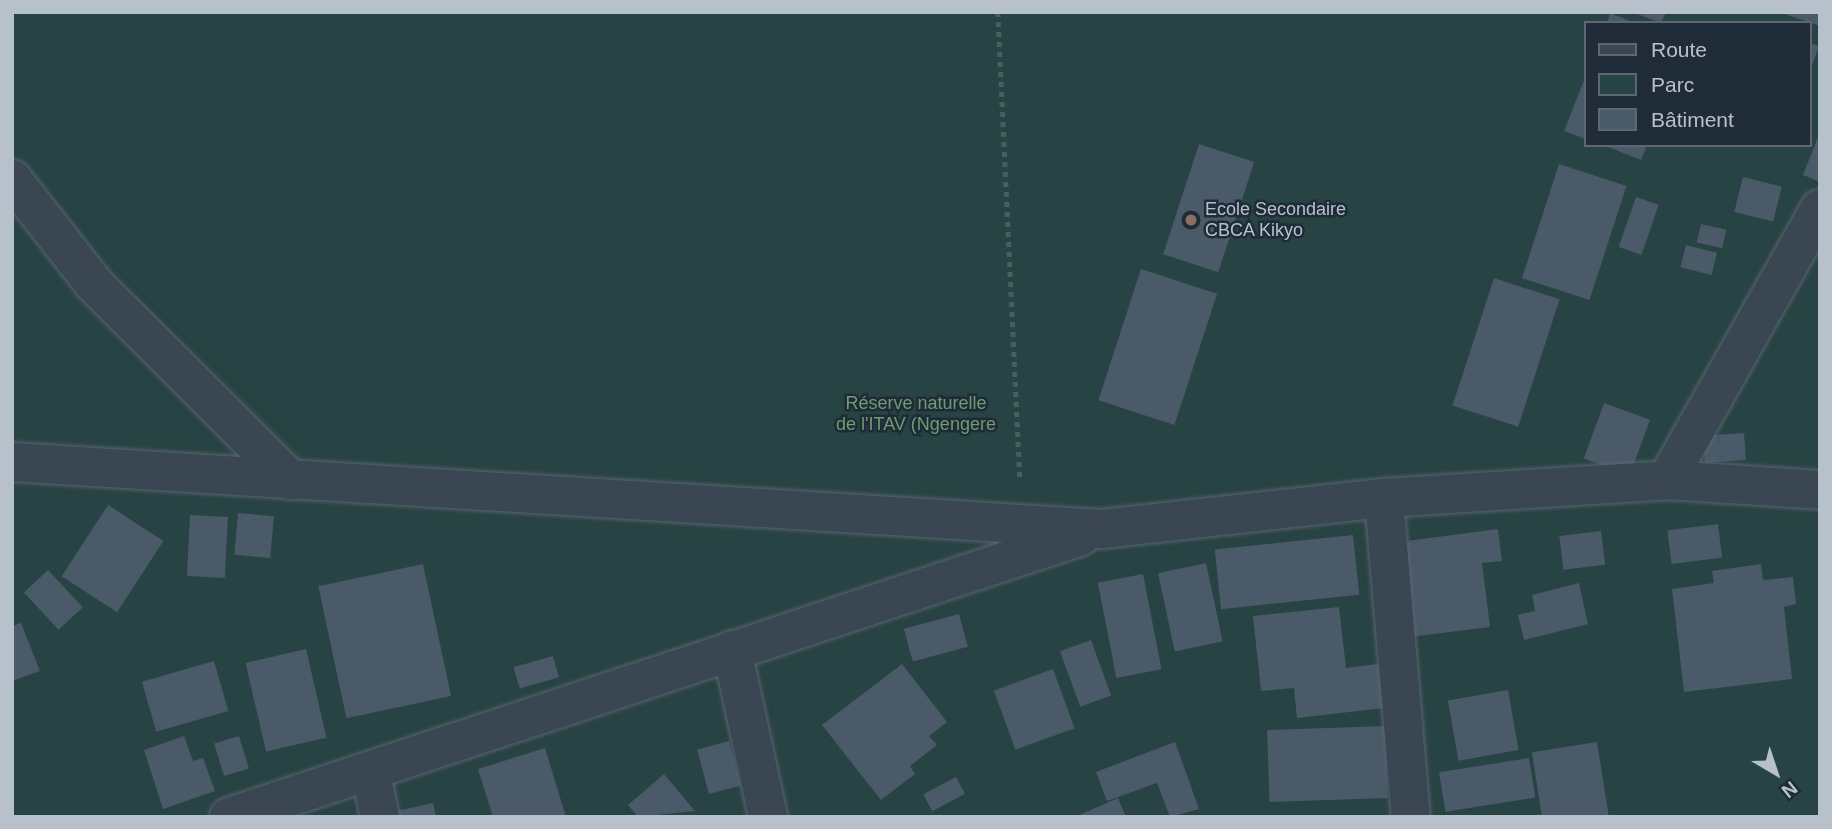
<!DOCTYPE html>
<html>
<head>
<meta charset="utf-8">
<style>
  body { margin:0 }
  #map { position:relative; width:1832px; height:829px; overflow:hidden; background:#263442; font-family:Arial,sans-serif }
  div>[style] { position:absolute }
  .green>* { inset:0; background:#284343 }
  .building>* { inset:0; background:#4a5a68; transform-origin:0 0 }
  .path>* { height:4.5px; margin-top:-2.25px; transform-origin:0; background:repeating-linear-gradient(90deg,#465f60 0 5px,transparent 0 10px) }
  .roads { filter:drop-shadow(0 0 2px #58646f) drop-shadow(0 0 2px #58646f) }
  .minor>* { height:38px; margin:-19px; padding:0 19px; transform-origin:19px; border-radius:19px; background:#3a4652 }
  .dots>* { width:19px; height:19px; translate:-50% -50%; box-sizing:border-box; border:4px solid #1f2b37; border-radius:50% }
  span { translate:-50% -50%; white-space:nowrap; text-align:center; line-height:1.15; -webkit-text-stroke:5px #1f2b37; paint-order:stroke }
  .poi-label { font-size:18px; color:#b7c1cc }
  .left { translate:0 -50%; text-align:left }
  .park-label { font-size:18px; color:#6e9d74 }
  .frame { position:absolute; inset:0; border:14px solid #b7c1cc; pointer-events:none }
  .legend { position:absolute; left:1584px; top:21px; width:228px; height:126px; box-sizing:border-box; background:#1f2b37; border:2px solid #5c6773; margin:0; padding:9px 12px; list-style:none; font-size:21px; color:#b7c1cc }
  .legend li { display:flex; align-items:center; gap:14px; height:35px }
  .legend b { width:35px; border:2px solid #5c6773 }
  .north { position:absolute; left:1741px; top:738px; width:70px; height:70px; -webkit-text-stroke:5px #1f2b37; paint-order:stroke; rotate:141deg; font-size:19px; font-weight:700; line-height:28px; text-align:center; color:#b7c1cc }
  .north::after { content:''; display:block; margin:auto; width:24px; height:32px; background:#b7c1cc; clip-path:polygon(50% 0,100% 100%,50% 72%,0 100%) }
</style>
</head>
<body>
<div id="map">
  <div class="green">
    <i style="clip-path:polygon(evenodd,12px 12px,1820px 12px,1820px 817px,12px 817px,12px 12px,1585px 23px,1809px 23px,1809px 145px,1585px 145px,1585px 23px)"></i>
  </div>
  <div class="building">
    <i style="clip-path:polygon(1632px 12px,1666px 12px,1661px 23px)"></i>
    <i style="clip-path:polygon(1782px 12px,1820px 12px,1820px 26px,1782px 13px)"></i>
    <i style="clip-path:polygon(1610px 13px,1635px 23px,1607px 23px)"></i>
    <i style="clip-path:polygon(1809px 43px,1819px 46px,1810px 71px,1809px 71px)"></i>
    <i style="clip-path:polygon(1585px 78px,1585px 139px,1564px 131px)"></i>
    <i style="clip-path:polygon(1820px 132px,1820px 182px,1803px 175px)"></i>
    <i style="left:1199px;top:144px;width:58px;height:116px;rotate:18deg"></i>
    <i style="clip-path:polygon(1603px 145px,1647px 145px,1641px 160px)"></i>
    <i style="left:1559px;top:164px;width:71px;height:120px;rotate:18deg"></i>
    <i style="left:1743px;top:177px;width:40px;height:36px;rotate:14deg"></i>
    <i style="left:1636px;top:197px;width:24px;height:53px;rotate:19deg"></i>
    <i style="left:1701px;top:224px;width:26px;height:19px;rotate:13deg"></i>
    <i style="left:1686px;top:245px;width:32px;height:23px;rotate:14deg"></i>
    <i style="left:1141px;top:269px;width:80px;height:138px;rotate:18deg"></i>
    <i style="left:1494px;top:278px;width:69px;height:134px;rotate:18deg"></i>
    <i style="left:1604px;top:403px;width:49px;height:59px;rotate:20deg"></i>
    <i style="left:1744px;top:433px;width:27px;height:41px;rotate:86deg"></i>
    <i style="left:108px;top:505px;width:66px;height:85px;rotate:33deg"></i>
    <i style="left:238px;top:513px;width:36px;height:42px;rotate:5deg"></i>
    <i style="left:190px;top:515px;width:38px;height:61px;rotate:3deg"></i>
    <i style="left:1718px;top:524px;width:34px;height:51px;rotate:83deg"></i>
    <i style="clip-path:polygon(1498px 529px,1502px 561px,1482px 563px,1490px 627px,1410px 637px,1399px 542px)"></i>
    <i style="left:1601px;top:531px;width:34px;height:42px;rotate:83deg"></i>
    <i style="left:1353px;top:535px;width:60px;height:139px;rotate:84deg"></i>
    <i style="left:1206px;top:563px;width:80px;height:49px;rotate:78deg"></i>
    <i style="left:423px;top:564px;width:135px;height:107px;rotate:78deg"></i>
    <i style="clip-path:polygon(1761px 564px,1763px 580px,1793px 577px,1796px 604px,1784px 607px,1792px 679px,1684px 692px,1672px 589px,1714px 583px,1712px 571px)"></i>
    <i style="left:48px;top:570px;width:51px;height:33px;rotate:47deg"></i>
    <i style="left:1143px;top:574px;width:97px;height:46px;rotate:79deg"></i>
    <i style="clip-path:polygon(1579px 583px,1588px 624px,1524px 640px,1518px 615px,1535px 611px,1532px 595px)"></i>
    <i style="clip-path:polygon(1339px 607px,1346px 668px,1378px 664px,1384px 708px,1297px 718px,1294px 688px,1261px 691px,1253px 616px)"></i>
    <i style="left:959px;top:614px;width:34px;height:57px;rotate:75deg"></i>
    <i style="clip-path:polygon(21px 623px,40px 671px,12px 681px,12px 626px)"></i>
    <i style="left:1091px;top:640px;width:59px;height:33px;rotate:70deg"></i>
    <i style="left:306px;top:649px;width:91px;height:62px;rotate:77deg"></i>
    <i style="left:553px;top:656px;width:22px;height:41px;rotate:74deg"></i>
    <i style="left:214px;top:661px;width:52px;height:75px;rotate:74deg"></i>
    <i style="clip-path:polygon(902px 664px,947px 722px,929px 736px,937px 745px,910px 766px,915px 774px,881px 800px,822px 725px)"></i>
    <i style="left:1053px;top:669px;width:63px;height:63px;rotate:70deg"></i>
    <i style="left:1508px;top:690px;width:61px;height:61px;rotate:80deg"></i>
    <i style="left:1385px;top:726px;width:72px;height:118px;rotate:88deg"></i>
    <i style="clip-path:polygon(184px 736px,193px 761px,203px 758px,215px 791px,163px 809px,144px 750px)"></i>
    <i style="left:239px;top:736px;width:34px;height:26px;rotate:73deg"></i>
    <i style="left:729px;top:741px;width:46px;height:33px;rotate:75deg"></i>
    <i style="clip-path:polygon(1175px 742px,1199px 809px,1170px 817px,1157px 783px,1107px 801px,1096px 772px)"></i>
    <i style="left:1597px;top:742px;width:74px;height:66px;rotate:81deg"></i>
    <i style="clip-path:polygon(545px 748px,566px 817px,493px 817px,478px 769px)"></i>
    <i style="left:1529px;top:758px;width:40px;height:91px;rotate:81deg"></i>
    <i style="clip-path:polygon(664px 774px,695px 811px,638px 817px,628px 805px)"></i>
    <i style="left:956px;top:777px;width:19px;height:37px;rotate:62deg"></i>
    <i style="clip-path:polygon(1118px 798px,1126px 817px,1075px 817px)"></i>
    <i style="clip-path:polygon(433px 803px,436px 817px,394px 817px,393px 812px)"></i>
  </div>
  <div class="path">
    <i style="left:998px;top:12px;width:469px;rotate:87.3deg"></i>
  </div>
  <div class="roads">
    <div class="minor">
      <i style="left:12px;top:179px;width:133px;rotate:52deg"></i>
      <i style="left:94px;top:284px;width:278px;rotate:44.9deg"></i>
      <i style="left:12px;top:462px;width:1092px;rotate:3.52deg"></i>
      <i style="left:1102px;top:529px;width:284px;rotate:-6.3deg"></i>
      <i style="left:1384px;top:498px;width:284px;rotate:-3.6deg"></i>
      <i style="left:1667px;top:480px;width:153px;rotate:3.7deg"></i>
      <i style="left:1667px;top:480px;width:311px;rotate:-60.6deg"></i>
      <i style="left:1384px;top:498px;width:320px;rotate:85.2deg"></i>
      <i style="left:732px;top:650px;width:171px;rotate:77.8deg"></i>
      <i style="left:371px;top:774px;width:44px;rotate:78.2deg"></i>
      <i style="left:229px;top:817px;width:897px;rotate:-18.25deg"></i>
    </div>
  </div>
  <div class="dots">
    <i style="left:1191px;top:220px;background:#8d6e63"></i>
  </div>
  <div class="poi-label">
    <span class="left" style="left:1205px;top:220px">Ecole Secondaire<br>CBCA Kikyo</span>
  </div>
  <div class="park-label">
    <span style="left:916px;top:414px">Réserve naturelle<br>de l'ITAV (Ngengere</span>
  </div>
  <div class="frame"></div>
  <ul class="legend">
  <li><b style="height:9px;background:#3a4652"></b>Route</li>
  <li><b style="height:19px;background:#284343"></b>Parc</li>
  <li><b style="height:19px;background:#4a5a68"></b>Bâtiment</li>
  </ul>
  <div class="north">N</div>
</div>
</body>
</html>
